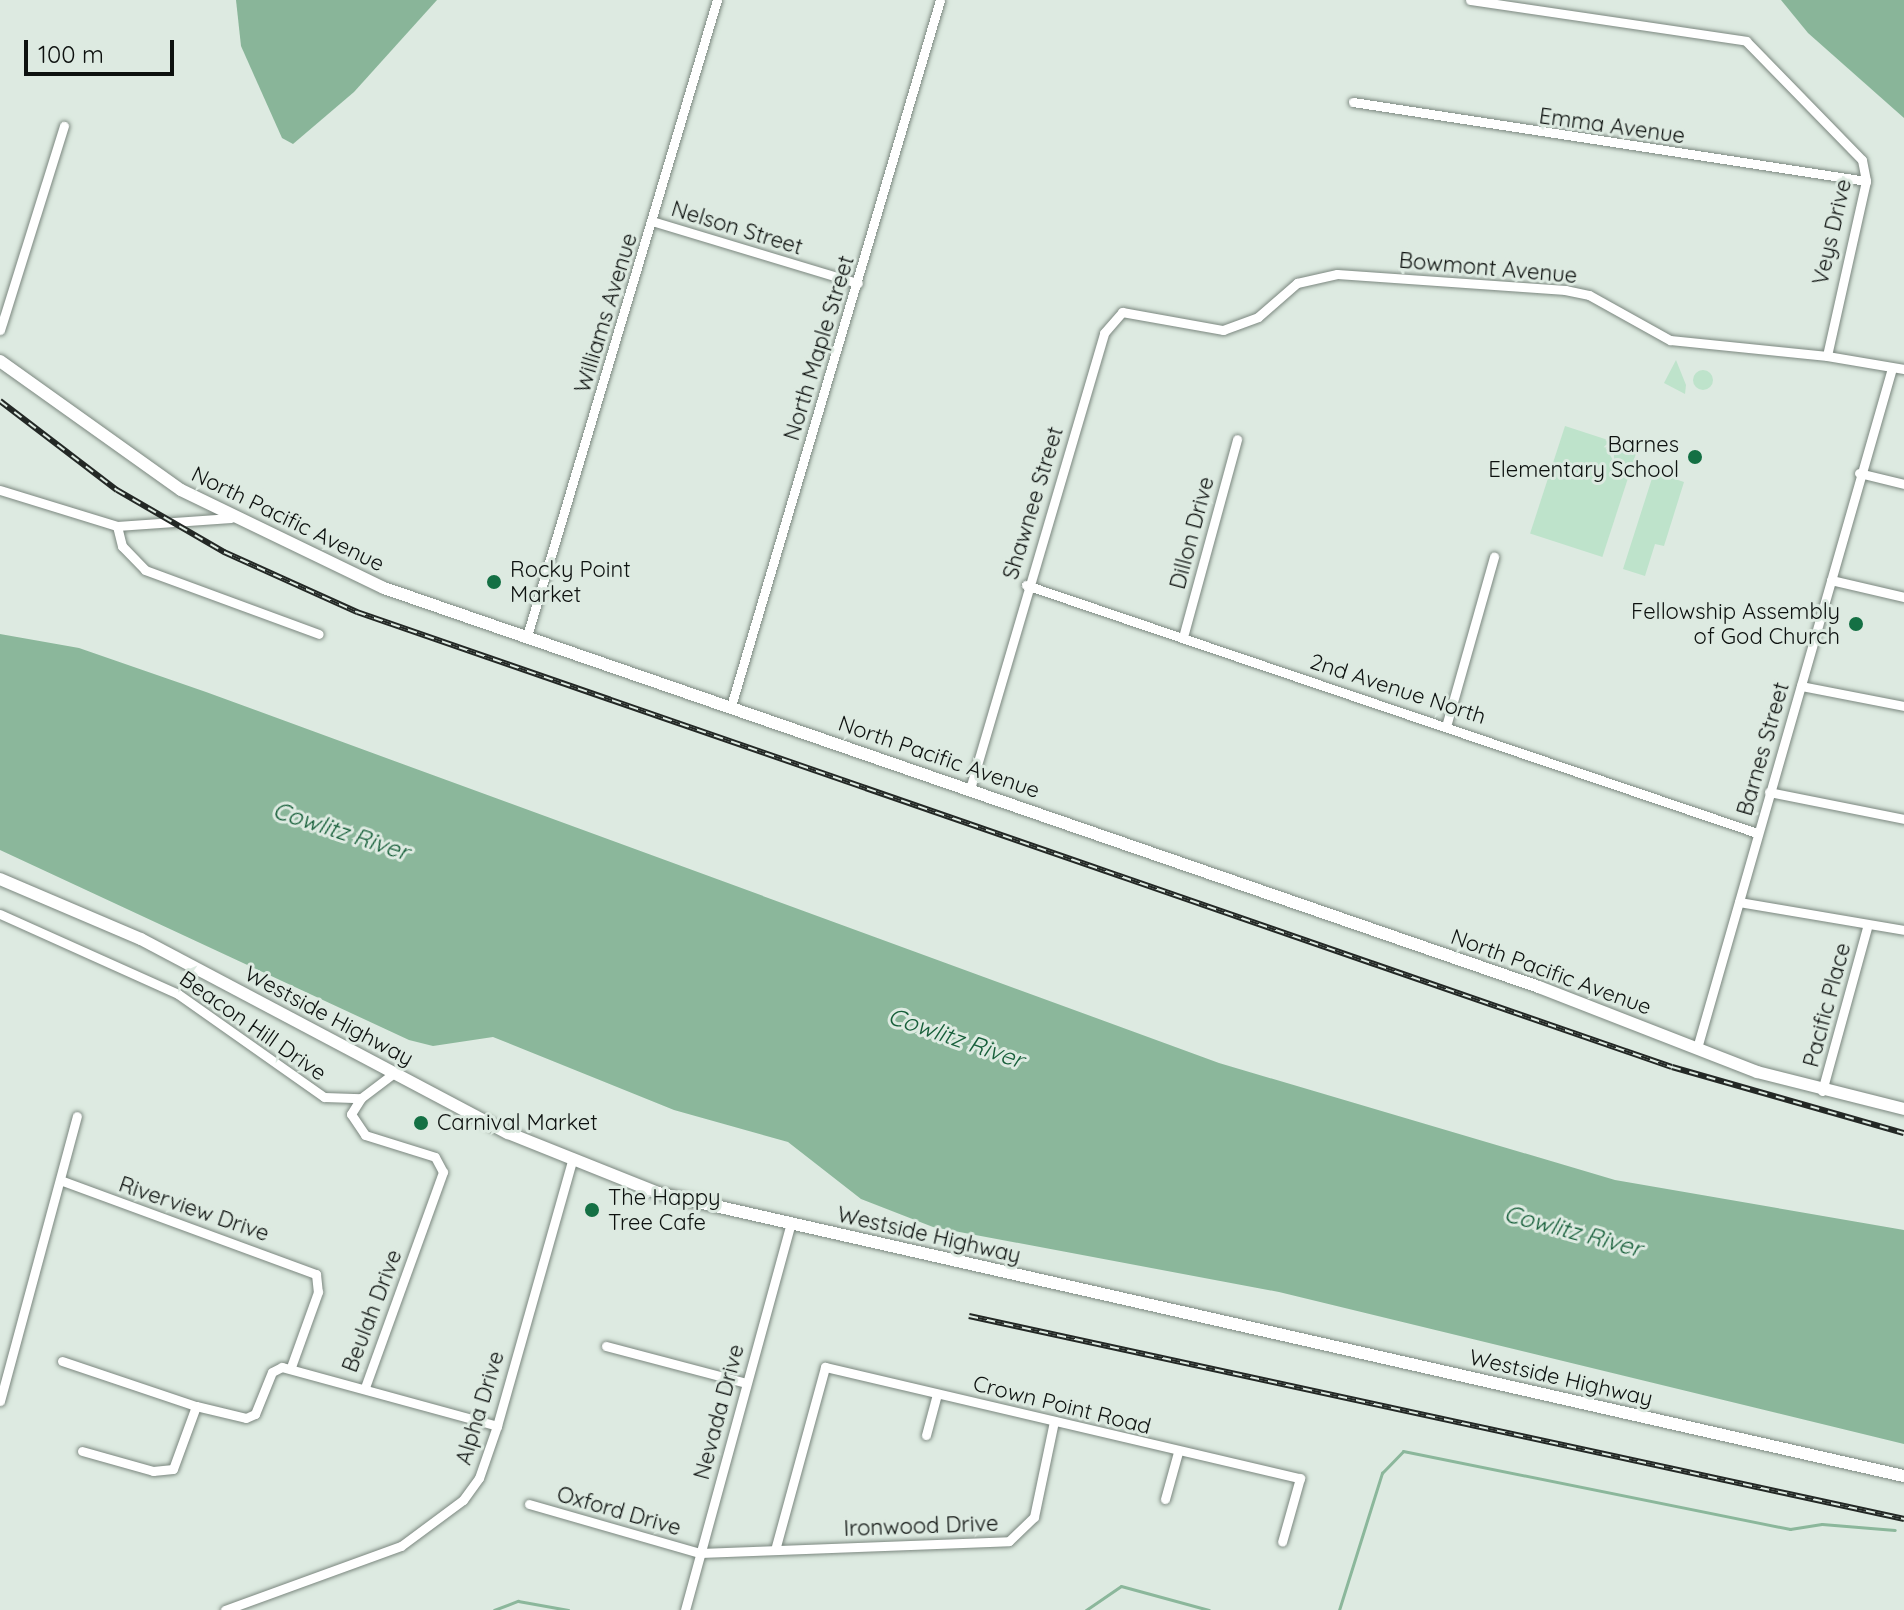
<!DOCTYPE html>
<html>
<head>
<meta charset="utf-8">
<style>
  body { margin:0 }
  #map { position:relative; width:1904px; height:1610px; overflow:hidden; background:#ddeae1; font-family:Quicksand,sans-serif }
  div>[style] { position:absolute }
  .green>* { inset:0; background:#bee3cb; transform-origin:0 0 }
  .round { border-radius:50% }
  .forest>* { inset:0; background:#89b599 }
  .water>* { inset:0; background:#8bb79b }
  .stream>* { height:3px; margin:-1.5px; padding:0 1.5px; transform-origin:1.5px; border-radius:1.5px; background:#8bb79b }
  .roads { filter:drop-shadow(0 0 2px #7b877f) drop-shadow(0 0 2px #7b877f) }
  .street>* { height:9px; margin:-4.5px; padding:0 4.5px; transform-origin:4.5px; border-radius:4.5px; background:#fff }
  .secondary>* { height:12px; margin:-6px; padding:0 6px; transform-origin:6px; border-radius:6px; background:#fff }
  .rail>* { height:6px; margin-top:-3px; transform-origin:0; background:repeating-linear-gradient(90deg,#ddeae1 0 9px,#232825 0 18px); box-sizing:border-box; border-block:2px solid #232825 }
  .dots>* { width:22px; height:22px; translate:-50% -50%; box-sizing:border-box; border:4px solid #ddeae1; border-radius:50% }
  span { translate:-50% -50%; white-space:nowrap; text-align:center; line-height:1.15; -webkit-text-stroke:6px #ddeae1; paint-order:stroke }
  .street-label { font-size:22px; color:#0d110f }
  .poi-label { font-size:22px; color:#0d110f }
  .right { translate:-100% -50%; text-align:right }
  .left { translate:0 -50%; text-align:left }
  .water-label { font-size:24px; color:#175f3a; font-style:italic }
  .scale { position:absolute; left:24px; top:40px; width:150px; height:36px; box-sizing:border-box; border:4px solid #0d110f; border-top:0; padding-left:10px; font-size:24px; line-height:28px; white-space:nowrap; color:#0d110f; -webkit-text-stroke:6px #ddeae1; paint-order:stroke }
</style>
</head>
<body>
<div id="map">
  <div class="green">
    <i style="clip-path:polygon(1676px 360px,1686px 385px,1685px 394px,1664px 383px)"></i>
    <i class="round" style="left:1693px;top:370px;width:20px;height:20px"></i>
    <i style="left:1565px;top:426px;width:76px;height:113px;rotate:18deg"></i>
    <i style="clip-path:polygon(1654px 472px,1684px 482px,1664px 546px,1655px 544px,1645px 576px,1623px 569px)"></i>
  </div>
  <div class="forest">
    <i style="clip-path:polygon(236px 0,437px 0,354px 92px,293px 144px,282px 138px,241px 46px)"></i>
    <i style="clip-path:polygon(1781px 0,1904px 0,1904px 118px,1808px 33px)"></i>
  </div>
  <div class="water">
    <i style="clip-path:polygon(0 634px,79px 648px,206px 692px,1219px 1063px,1615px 1180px,1904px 1230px,1904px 1444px,1279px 1292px,933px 1227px,861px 1199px,788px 1142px,674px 1110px,493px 1037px,433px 1046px,409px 1040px,0 850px)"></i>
  </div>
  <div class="stream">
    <i style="left:494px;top:1610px;width:26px;rotate:-21deg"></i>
    <i style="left:518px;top:1601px;width:51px;rotate:10.2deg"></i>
    <i style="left:1086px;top:1610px;width:42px;rotate:-34.4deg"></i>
    <i style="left:1121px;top:1586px;width:91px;rotate:15.3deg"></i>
    <i style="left:1339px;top:1610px;width:144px;rotate:-72.6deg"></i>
    <i style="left:1382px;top:1473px;width:30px;rotate:-46deg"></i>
    <i style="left:1403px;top:1451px;width:395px;rotate:11.4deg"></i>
    <i style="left:1790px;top:1529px;width:32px;rotate:-9deg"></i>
    <i style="left:1822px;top:1524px;width:73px;rotate:4.7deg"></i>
  </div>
  <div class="roads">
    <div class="street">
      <i style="left:1470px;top:0;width:279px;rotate:8.4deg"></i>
      <i style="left:1746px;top:41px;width:166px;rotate:45.7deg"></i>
      <i style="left:1862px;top:160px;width:21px;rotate:79deg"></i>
      <i style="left:1866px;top:181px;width:179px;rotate:102.6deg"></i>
      <i style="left:1827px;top:356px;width:78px;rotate:9.6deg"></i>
      <i style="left:1353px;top:102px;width:519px;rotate:8.75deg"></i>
      <i style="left:652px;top:221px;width:215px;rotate:16.8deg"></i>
      <i style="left:0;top:330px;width:214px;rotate:-72.6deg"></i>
      <i style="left:1859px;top:473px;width:46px;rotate:13.7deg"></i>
      <i style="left:0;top:490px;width:122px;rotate:17.1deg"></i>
      <i style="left:117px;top:526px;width:114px;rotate:-4deg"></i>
      <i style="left:117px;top:526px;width:21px;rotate:76deg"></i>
      <i style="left:122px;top:546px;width:33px;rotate:46deg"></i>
      <i style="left:145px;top:570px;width:185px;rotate:20.2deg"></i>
      <i style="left:1831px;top:580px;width:75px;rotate:13.1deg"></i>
      <i style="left:1026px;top:585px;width:772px;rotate:18.74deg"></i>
      <i style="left:527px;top:636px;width:664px;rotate:-73.37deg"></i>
      <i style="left:1183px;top:637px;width:205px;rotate:-74.7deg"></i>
      <i style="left:1801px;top:686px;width:105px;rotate:11deg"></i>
      <i style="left:731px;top:706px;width:736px;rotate:-73.51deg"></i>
      <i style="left:1447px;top:723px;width:173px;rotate:-74.2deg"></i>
      <i style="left:970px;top:789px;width:475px;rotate:-73.6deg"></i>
      <i style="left:1104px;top:333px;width:28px;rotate:-49deg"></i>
      <i style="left:1122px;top:312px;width:103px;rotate:10.1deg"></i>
      <i style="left:1223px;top:330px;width:37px;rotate:-20deg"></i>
      <i style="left:1258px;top:317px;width:52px;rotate:-41.1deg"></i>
      <i style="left:1297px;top:283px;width:41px;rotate:-12.7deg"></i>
      <i style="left:1337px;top:274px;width:229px;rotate:4deg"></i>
      <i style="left:1565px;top:290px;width:25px;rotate:12deg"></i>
      <i style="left:1589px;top:295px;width:93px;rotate:29.1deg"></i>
      <i style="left:1670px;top:340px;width:158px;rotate:5.8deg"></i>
      <i style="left:1769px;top:792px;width:138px;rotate:11.3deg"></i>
      <i style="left:1739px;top:902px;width:167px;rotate:9.6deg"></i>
      <i style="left:0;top:914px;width:195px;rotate:24.2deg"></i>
      <i style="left:178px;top:994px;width:179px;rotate:35.2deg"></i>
      <i style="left:324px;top:1097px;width:37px;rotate:2deg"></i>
      <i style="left:361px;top:1098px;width:41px;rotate:-37.1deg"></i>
      <i style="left:1697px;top:1048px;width:707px;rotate:-74deg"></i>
      <i style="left:1822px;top:1091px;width:169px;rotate:-74.6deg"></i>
      <i style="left:361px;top:1098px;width:19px;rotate:122deg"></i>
      <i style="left:351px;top:1114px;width:25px;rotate:56deg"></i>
      <i style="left:365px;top:1135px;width:73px;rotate:17.4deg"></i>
      <i style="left:435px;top:1157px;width:17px;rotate:62deg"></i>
      <i style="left:443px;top:1172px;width:229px;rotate:109.9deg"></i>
      <i style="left:60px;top:1180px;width:273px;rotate:20.2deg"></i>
      <i style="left:316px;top:1274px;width:18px;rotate:84deg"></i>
      <i style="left:318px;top:1292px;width:80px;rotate:109.8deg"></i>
      <i style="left:606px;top:1346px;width:145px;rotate:14.8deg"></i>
      <i style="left:62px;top:1361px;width:141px;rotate:18.6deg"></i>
      <i style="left:0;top:1401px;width:295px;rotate:-74.9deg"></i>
      <i style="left:926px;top:1435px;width:42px;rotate:-75deg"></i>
      <i style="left:82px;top:1451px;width:74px;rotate:15.7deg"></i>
      <i style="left:153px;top:1471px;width:20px;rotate:-6deg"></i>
      <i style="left:173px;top:1469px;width:67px;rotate:-69.9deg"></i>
      <i style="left:196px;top:1406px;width:51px;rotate:13.5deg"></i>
      <i style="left:246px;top:1418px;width:10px;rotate:-24deg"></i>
      <i style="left:255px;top:1414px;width:45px;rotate:-68deg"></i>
      <i style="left:272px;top:1372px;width:11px;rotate:-27deg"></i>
      <i style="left:282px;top:1367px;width:223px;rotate:15.3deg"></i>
      <i style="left:1165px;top:1499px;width:49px;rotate:-74.5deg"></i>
      <i style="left:529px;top:1504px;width:178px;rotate:16deg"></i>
      <i style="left:700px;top:1553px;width:309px;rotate:-2.2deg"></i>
      <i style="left:1009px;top:1541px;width:35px;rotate:-44deg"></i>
      <i style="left:1034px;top:1517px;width:98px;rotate:-78.2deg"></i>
      <i style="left:775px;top:1550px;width:190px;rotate:-74.7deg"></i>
      <i style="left:825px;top:1367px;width:488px;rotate:13.2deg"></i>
      <i style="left:1300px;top:1478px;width:66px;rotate:105.7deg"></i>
      <i style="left:225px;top:1610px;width:187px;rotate:-20deg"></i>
      <i style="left:401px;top:1546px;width:77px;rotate:-36.6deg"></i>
      <i style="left:463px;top:1500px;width:27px;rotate:-54deg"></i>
      <i style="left:479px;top:1478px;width:55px;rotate:-70.9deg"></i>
      <i style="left:497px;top:1426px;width:275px;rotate:-74.2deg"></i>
      <i style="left:685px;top:1610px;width:399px;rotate:-74.7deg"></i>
    </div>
    <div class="secondary">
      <i style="left:0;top:361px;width:222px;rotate:35.5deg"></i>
      <i style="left:181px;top:490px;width:225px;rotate:25.8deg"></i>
      <i style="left:384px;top:588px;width:1222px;rotate:19.06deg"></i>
      <i style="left:1539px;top:987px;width:234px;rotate:21.3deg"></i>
      <i style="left:1757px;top:1072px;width:152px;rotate:14.1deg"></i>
      <i style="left:0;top:879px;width:153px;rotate:23.1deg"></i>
      <i style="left:141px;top:939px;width:415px;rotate:27.9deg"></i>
      <i style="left:508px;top:1133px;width:162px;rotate:21.8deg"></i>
      <i style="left:658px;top:1193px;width:1278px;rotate:12.8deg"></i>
    </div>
  </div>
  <div class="rail">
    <i style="left:0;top:401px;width:147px;rotate:37.3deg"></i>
    <i style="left:117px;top:490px;width:124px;rotate:30.1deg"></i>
    <i style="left:224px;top:552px;width:146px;rotate:24.3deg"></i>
    <i style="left:357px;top:612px;width:1391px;rotate:19.09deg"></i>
    <i style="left:1672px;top:1067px;width:241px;rotate:15.9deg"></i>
    <i style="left:969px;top:1316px;width:957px;rotate:12.25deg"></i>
  </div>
  <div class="dots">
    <i style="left:1695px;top:457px;background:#147044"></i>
    <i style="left:494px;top:582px;background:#147044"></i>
    <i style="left:1856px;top:624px;background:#147044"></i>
    <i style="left:421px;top:1123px;background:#147044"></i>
    <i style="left:592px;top:1210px;background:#147044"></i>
  </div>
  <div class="street-label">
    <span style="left:1612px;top:126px;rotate:8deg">Emma Avenue</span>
    <span style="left:737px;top:228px;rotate:17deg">Nelson Street</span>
    <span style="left:1832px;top:232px;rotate:-77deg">Veys Drive</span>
    <span style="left:1488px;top:268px;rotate:5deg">Bowmont Avenue</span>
    <span style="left:606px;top:313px;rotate:-73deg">Williams Avenue</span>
    <span style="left:819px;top:348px;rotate:-73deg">North Maple Street</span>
    <span style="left:1033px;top:503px;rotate:-73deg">Shawnee Street</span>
    <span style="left:288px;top:519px;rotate:26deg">North Pacific Avenue</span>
    <span style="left:1192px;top:533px;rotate:-75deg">Dillon Drive</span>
    <span style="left:1398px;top:689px;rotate:18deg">2nd Avenue North</span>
    <span style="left:1763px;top:749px;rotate:-74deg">Barnes Street</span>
    <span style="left:939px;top:757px;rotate:19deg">North Pacific Avenue</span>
    <span style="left:1551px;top:972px;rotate:20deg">North Pacific Avenue</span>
    <span style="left:1827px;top:1005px;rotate:-75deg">Pacific Place</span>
    <span style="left:329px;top:1016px;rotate:28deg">Westside Highway</span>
    <span style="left:253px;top:1026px;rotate:35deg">Beacon Hill Drive</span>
    <span style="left:194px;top:1209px;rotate:19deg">Riverview Drive</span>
    <span style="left:929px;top:1235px;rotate:13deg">Westside Highway</span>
    <span style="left:372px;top:1311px;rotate:-69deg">Beulah Drive</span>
    <span style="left:1561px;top:1378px;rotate:13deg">Westside Highway</span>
    <span style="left:1062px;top:1405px;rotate:14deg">Crown Point Road</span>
    <span style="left:480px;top:1408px;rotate:-73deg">Alpha Drive</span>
    <span style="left:719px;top:1412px;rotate:-75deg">Nevada Drive</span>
    <span style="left:619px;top:1511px;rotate:16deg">Oxford Drive</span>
    <span style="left:921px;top:1526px;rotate:-2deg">Ironwood Drive</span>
  </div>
  <div class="poi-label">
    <span class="right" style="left:1679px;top:457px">Barnes<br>Elementary School</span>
    <span class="left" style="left:510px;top:582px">Rocky Point<br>Market</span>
    <span class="right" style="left:1840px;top:624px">Fellowship Assembly<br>of God Church</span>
    <span class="left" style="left:437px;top:1123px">Carnival Market</span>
    <span class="left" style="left:608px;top:1210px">The Happy<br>Tree Cafe</span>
  </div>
  <div class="water-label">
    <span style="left:341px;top:831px;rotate:18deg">Cowlitz River</span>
    <span style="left:956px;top:1038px;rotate:19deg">Cowlitz River</span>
    <span style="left:1573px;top:1231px;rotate:15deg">Cowlitz River</span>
  </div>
  <div class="scale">100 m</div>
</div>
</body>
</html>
